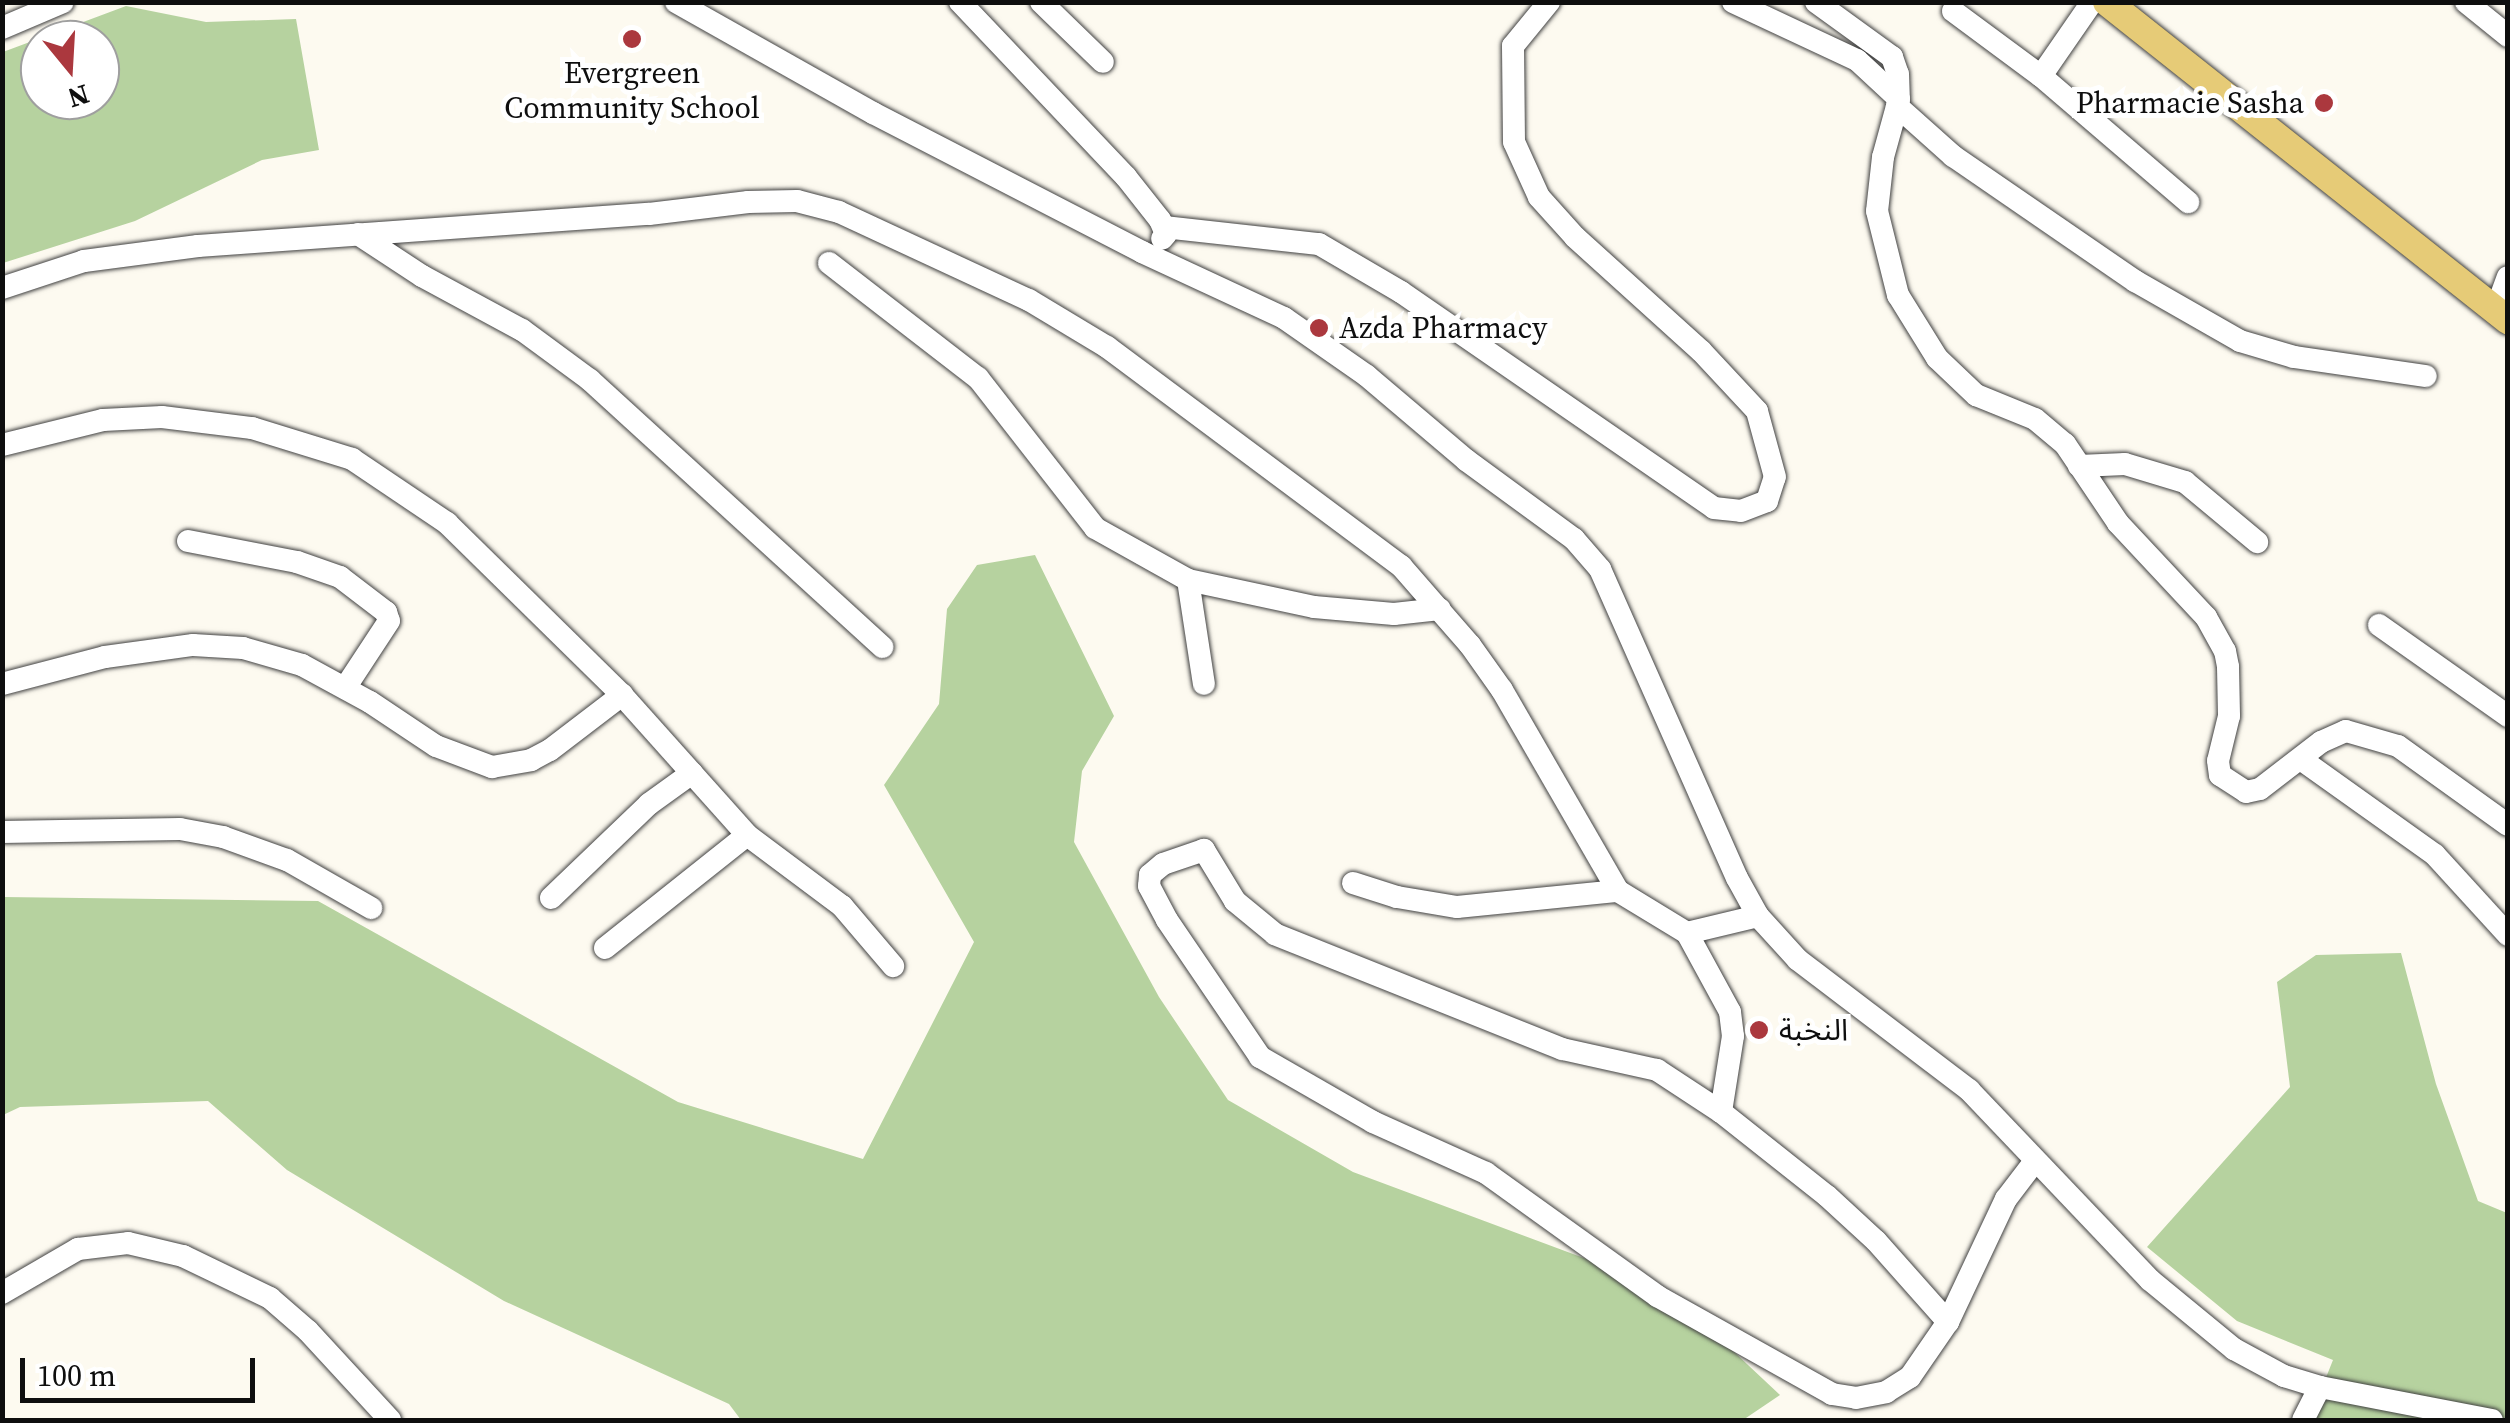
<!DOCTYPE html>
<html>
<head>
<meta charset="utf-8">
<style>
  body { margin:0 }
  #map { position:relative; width:2510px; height:1423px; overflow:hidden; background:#fdfaf0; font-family:"Source Serif 4","Noto Sans Arabic",serif }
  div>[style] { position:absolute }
  .forest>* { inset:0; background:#b6d29f }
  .roads { filter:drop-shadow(0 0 2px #414141) drop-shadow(0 0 2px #414141) }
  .minor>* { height:22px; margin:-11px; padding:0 11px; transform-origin:11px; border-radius:11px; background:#fff }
  .major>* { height:28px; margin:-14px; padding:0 14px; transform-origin:14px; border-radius:14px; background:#e6cb77 }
  .dots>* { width:28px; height:28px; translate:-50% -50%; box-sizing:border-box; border:5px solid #fff; border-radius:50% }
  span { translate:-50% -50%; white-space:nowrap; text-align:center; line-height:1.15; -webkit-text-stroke:10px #fff; paint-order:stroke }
  .poi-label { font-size:30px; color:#0e0e0e }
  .right { translate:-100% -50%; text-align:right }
  .left { translate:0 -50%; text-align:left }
  .frame { position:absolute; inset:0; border:5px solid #0e0e0e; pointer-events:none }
  .north { position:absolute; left:20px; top:20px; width:100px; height:100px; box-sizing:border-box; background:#fff; border:2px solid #9f9f9f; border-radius:50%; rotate:162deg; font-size:28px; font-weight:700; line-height:40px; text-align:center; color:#0e0e0e }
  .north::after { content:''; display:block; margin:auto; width:35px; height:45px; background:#ab383e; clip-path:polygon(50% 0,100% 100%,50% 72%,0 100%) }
  .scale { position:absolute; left:20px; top:1358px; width:235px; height:45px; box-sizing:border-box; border:5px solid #0e0e0e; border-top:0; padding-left:12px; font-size:30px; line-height:35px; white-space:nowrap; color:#0e0e0e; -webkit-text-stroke:8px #fff; paint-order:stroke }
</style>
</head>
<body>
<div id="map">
  <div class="forest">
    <i style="clip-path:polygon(evenodd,126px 6px,206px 22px,296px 19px,319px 150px,262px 160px,135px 221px,3px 263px,3px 52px,126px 6px,40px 40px,100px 40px,100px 100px,40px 100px,40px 40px)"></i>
    <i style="clip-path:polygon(1035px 555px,1114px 716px,1082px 771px,1074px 842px,1159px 997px,1228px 1100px,1353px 1172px,1667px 1289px,1780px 1395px,1743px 1420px,741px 1420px,729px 1404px,504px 1301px,287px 1170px,208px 1101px,20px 1107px,3px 1115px,3px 897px,318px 901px,678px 1102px,863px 1159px,974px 942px,884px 785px,939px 704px,947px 609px,977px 565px)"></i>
    <i style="clip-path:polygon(2401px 953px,2436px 1084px,2478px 1201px,2507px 1213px,2507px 1420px,2309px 1420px,2333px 1360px,2237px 1321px,2147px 1247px,2290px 1087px,2277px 982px,2316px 955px)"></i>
  </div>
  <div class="roads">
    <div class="minor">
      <i style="left:676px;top:2px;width:226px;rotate:29.4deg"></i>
      <i style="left:873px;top:113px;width:303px;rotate:27.3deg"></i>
      <i style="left:1142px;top:252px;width:157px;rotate:24.9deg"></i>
      <i style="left:1284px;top:318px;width:101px;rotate:34.9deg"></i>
      <i style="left:1367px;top:376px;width:130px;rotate:40.3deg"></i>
      <i style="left:1466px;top:460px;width:134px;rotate:36.2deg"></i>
      <i style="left:1574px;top:539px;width:40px;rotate:49deg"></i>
      <i style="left:1600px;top:569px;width:338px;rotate:66.1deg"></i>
      <i style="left:1737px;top:878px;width:43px;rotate:61.1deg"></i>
      <i style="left:1758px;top:916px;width:59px;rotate:47.7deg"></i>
      <i style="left:1798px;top:960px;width:215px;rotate:37.2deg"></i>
      <i style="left:1969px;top:1090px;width:262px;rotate:46.4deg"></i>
      <i style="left:2150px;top:1280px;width:109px;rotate:39.4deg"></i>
      <i style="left:2234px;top:1349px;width:57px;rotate:28.4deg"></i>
      <i style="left:2284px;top:1376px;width:38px;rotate:17deg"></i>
      <i style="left:2320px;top:1387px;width:175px;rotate:10.9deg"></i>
      <i style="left:960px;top:2px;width:241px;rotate:46.5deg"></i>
      <i style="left:1126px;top:177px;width:55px;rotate:51.7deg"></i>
      <i style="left:1160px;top:220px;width:15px;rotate:67deg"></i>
      <i style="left:1166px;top:234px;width:6px;rotate:129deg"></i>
      <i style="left:1041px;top:2px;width:86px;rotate:44.1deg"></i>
      <i style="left:1733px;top:2px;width:137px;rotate:25.1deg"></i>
      <i style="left:1857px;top:60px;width:57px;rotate:42.9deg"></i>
      <i style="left:1816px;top:2px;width:94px;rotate:35.9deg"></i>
      <i style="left:1892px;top:57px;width:18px;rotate:71deg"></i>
      <i style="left:1898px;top:74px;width:25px;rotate:88deg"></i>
      <i style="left:1899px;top:99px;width:60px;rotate:105.4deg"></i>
      <i style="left:1883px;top:157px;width:54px;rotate:96.3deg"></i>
      <i style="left:1877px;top:211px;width:87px;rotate:76deg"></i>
      <i style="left:1898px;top:295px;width:74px;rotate:58.2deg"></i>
      <i style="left:1937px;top:358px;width:54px;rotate:43.5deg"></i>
      <i style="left:1976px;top:395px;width:64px;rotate:22.1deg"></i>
      <i style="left:2035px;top:419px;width:39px;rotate:40deg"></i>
      <i style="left:2065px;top:444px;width:95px;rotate:56.1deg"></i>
      <i style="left:2118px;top:523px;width:129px;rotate:46.9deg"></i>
      <i style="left:2206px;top:617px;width:39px;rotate:61deg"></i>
      <i style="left:2225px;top:651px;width:16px;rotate:79deg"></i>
      <i style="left:2228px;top:667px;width:49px;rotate:88.8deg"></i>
      <i style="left:2229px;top:716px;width:46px;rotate:103.7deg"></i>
      <i style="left:2218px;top:761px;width:14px;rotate:82deg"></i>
      <i style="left:2220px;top:775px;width:31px;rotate:33deg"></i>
      <i style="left:2246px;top:792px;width:14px;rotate:-12deg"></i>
      <i style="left:2260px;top:789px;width:77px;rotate:-37.6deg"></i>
      <i style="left:2321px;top:742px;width:27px;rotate:-24deg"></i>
      <i style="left:2346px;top:731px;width:54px;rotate:16.1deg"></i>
      <i style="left:2398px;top:746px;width:135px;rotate:35.7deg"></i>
      <i style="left:2466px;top:2px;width:54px;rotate:39deg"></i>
      <i style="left:1953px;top:11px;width:109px;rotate:36.5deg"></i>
      <i style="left:2041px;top:76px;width:90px;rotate:-55.4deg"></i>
      <i style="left:2px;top:28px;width:66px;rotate:-23.1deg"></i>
      <i style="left:2041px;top:76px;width:194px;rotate:40.6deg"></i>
      <i style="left:1897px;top:106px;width:75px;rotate:41.8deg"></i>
      <i style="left:1953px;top:156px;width:221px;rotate:34.5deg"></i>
      <i style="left:2135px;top:281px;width:121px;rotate:29.7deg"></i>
      <i style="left:2240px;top:341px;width:56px;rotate:16.5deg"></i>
      <i style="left:2294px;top:357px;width:133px;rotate:8.2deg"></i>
      <i style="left:1164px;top:227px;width:156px;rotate:6.3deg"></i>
      <i style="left:1319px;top:244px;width:95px;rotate:30.3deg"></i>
      <i style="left:1401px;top:292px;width:380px;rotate:34.6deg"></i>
      <i style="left:1714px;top:508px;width:27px;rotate:6deg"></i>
      <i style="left:1741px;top:511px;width:28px;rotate:-21deg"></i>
      <i style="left:1767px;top:501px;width:25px;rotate:-72deg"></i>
      <i style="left:1775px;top:477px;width:68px;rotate:-105.3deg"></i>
      <i style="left:1757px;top:411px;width:82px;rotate:-133deg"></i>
      <i style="left:1701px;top:351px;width:170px;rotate:-137.9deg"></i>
      <i style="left:1575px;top:237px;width:54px;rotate:-132deg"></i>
      <i style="left:1539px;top:197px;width:60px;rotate:-114.4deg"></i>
      <i style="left:1514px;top:142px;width:96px;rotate:-90.6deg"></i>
      <i style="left:1513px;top:46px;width:57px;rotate:-50.7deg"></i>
      <i style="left:358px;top:234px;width:77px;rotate:33.3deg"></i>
      <i style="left:422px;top:276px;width:114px;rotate:28.4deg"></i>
      <i style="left:522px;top:330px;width:84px;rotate:36.3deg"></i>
      <i style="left:590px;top:380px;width:396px;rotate:42.4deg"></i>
      <i style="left:829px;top:263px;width:188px;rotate:37.7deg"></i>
      <i style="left:978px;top:378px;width:190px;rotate:52deg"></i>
      <i style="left:1095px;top:528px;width:107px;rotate:29.2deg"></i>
      <i style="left:1188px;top:580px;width:129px;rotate:12.1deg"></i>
      <i style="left:1314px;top:607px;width:80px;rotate:5deg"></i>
      <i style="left:1394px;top:614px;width:46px;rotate:-6.2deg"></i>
      <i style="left:2px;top:288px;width:86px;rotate:-18.2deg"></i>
      <i style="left:84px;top:261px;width:115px;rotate:-7.5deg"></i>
      <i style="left:198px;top:246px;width:452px;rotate:-4.1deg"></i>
      <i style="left:649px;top:214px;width:100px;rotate:-6.9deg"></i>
      <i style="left:748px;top:202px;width:49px;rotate:-1.2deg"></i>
      <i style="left:797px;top:201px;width:43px;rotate:14.7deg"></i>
      <i style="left:839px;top:212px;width:209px;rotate:24.9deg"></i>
      <i style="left:1029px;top:300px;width:91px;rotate:31.1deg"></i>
      <i style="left:1107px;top:347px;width:367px;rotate:36.7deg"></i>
      <i style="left:1401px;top:566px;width:105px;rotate:48.9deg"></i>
      <i style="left:1470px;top:645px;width:55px;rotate:54.6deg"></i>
      <i style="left:1502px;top:690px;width:232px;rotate:60deg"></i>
      <i style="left:1618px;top:891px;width:81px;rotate:31.3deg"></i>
      <i style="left:1687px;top:933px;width:73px;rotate:-13.5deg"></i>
      <i style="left:2495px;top:312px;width:37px;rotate:-70deg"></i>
      <i style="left:2px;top:445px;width:104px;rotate:-13.9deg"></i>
      <i style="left:103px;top:420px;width:59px;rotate:-2.9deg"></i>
      <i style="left:162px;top:417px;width:91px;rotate:7deg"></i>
      <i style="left:252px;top:428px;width:105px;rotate:17.2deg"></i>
      <i style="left:352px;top:459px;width:115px;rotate:34deg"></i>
      <i style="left:447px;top:523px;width:245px;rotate:44.5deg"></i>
      <i style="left:622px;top:695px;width:188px;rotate:48.2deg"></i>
      <i style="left:747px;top:835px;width:119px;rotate:36.8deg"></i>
      <i style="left:842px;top:906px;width:79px;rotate:49.6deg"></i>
      <i style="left:2079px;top:466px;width:46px;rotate:-2.5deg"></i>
      <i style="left:2125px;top:464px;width:63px;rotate:16.7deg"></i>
      <i style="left:2185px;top:482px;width:94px;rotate:39.8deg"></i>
      <i style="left:188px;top:541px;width:111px;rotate:10.9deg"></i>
      <i style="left:297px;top:562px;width:46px;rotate:19.2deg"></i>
      <i style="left:340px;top:577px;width:58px;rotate:37.3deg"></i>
      <i style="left:386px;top:612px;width:9px;rotate:72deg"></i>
      <i style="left:389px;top:621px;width:80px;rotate:123.3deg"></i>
      <i style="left:1188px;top:580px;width:105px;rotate:81.3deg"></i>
      <i style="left:2379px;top:625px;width:158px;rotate:35.2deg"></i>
      <i style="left:2px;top:684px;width:106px;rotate:-14.7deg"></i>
      <i style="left:105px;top:657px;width:89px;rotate:-7.8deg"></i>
      <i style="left:193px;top:645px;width:50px;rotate:3.4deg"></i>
      <i style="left:243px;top:648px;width:61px;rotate:16.1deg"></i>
      <i style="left:302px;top:665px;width:77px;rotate:28.6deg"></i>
      <i style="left:370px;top:702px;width:79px;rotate:33.7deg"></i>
      <i style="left:436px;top:746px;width:60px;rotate:20.6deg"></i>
      <i style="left:492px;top:767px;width:40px;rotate:-10deg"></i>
      <i style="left:531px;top:760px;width:21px;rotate:-28deg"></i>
      <i style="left:550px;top:750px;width:91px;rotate:-37.4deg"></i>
      <i style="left:2302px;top:760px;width:163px;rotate:35.5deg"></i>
      <i style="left:2435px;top:855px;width:108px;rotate:47.6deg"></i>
      <i style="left:2px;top:832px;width:178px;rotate:-1deg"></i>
      <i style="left:180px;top:829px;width:44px;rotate:10.5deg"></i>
      <i style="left:223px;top:837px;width:68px;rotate:19.8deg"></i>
      <i style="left:287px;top:860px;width:97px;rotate:29.7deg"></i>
      <i style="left:1353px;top:883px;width:46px;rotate:17.7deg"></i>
      <i style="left:1397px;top:897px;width:61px;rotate:9.5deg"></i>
      <i style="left:1457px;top:907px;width:162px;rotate:-5.7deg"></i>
      <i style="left:551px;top:898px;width:136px;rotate:-43.8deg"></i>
      <i style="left:649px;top:804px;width:53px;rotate:-35.8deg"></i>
      <i style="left:1687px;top:933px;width:90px;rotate:61.4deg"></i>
      <i style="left:1730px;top:1012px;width:24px;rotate:83deg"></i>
      <i style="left:1733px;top:1036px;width:77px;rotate:99deg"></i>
      <i style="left:605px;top:948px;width:181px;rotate:-38.5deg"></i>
      <i style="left:2px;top:1293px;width:88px;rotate:-30.1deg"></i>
      <i style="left:78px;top:1249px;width:50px;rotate:-6.8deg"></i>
      <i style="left:128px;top:1243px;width:57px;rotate:13.3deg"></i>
      <i style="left:183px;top:1256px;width:97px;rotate:25.8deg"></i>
      <i style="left:270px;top:1298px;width:50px;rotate:41deg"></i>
      <i style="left:308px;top:1331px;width:121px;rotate:47.3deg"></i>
      <i style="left:1948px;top:1322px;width:108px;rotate:-131.6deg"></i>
      <i style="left:1876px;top:1241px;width:67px;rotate:-137.4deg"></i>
      <i style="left:1827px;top:1196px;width:135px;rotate:-141.6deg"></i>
      <i style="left:1721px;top:1112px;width:77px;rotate:-146.7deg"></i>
      <i style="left:1657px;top:1070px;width:97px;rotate:-167.5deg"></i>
      <i style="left:1562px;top:1049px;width:309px;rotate:-158.2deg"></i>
      <i style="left:1275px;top:934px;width:52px;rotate:-140.5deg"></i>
      <i style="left:1235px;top:901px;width:60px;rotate:-121.3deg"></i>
      <i style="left:1204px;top:850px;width:43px;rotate:161.1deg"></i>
      <i style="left:1163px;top:864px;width:17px;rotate:140deg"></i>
      <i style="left:1150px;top:875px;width:11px;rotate:95deg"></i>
      <i style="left:1149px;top:886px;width:38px;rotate:62deg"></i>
      <i style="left:1167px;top:920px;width:166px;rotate:55.8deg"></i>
      <i style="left:1260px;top:1057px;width:130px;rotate:29.9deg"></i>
      <i style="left:1373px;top:1122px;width:124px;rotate:24.3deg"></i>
      <i style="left:1486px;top:1173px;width:211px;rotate:35.7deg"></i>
      <i style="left:1657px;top:1296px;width:201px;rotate:29.2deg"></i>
      <i style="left:1832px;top:1394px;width:24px;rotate:9deg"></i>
      <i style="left:1856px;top:1398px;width:31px;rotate:-11deg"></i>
      <i style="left:1886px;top:1392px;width:28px;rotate:-32deg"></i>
      <i style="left:1910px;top:1377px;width:67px;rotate:-55.4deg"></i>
      <i style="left:1948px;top:1322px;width:136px;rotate:-64.8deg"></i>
      <i style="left:2006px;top:1199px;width:48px;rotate:-52.7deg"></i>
      <i style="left:2303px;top:1420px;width:37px;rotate:-63deg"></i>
    </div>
    <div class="major">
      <i style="left:2107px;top:2px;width:512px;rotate:38.42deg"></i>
    </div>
  </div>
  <div class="dots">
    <i style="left:632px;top:39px;background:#ab383e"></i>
    <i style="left:2324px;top:103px;background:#ab383e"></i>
    <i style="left:1319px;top:328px;background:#ab383e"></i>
    <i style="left:1759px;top:1030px;background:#ab383e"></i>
  </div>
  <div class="poi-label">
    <span style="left:632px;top:90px">Evergreen<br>Community School</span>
    <span class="right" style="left:2304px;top:103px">Pharmacie Sasha</span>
    <span class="left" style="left:1339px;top:328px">Azda Pharmacy</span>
    <span class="left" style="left:1779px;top:1030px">النخبة</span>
  </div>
  <div class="frame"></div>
  <div class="north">N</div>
  <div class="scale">100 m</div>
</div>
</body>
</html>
